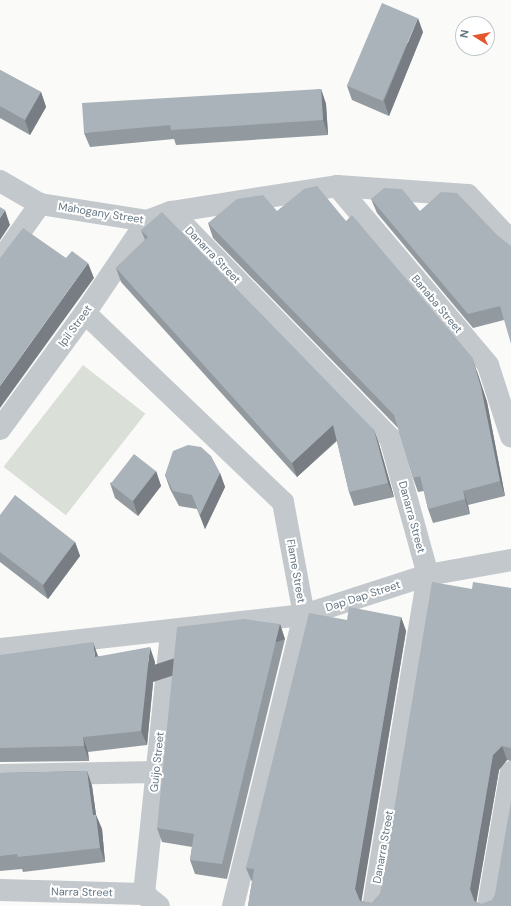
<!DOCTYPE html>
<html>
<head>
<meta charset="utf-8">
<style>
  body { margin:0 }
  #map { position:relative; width:511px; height:906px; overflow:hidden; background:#fafaf8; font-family:"DM Sans",sans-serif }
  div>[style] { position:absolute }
  .green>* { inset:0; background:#dadfd7; transform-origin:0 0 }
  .minor>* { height:22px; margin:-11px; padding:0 11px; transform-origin:11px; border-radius:11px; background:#c3c8cc }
  .wall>* { inset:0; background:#929a9f }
  .shaded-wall>* { inset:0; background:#777d82; transform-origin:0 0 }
  .building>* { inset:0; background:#aab3b9; transform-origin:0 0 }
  span { translate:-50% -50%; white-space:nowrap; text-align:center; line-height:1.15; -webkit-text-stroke:4px #fff; paint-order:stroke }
  .street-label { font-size:11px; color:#657683 }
  .north { position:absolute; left:455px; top:16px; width:40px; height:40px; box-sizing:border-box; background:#fff; border:1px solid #c1c8cd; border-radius:50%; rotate:281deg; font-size:11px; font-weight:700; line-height:16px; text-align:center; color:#657683 }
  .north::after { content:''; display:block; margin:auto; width:14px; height:18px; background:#e4572e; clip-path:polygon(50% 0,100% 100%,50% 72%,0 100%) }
</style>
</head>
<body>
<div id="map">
  <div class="green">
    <i style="left:83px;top:365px;width:79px;height:129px;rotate:38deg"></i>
  </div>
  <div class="minor">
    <i style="left:0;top:181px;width:46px;rotate:29.9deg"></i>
    <i style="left:40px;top:204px;width:108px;rotate:9deg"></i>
    <i style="left:147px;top:221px;width:26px;rotate:-21deg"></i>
    <i style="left:171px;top:212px;width:168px;rotate:-8.9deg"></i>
    <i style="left:337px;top:186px;width:131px;rotate:3.9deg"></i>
    <i style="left:468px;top:195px;width:63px;rotate:46.9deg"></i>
    <i style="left:337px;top:186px;width:234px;rotate:49.8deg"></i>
    <i style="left:488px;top:365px;width:75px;rotate:72.1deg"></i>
    <i style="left:171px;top:212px;width:315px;rotate:45.9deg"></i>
    <i style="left:390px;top:438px;width:142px;rotate:74.5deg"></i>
    <i style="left:428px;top:575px;width:336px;rotate:99.4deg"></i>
    <i style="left:0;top:261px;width:70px;rotate:-54.9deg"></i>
    <i style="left:85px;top:313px;width:274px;rotate:43.7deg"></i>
    <i style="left:283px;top:502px;width:115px;rotate:79.5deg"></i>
    <i style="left:304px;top:615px;width:300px;rotate:103.7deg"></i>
    <i style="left:0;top:429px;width:144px;rotate:-53.8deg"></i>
    <i style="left:85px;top:313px;width:111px;rotate:-56deg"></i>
    <i style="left:0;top:649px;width:306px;rotate:-6.4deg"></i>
    <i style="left:304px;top:615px;width:130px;rotate:-17.9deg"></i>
    <i style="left:428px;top:575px;width:84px;rotate:-10.2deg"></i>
    <i style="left:0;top:775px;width:156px;rotate:-1.1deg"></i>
    <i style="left:0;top:890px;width:144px;rotate:1.6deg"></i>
    <i style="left:144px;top:894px;width:19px;rotate:39deg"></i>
    <i style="left:144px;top:894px;width:264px;rotate:-84.1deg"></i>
    <i style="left:488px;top:906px;width:136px;rotate:-80.3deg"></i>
  </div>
  <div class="wall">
    <i style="clip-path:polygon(423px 32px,389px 116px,352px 100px,347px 86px)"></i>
    <i style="clip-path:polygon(0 70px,41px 92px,46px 107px,30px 135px,0 118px)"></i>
    <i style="clip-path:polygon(321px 89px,326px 104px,328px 135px,176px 145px,174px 139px,90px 147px,84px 133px)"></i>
    <i style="clip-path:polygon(371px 199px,420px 211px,497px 235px,504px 320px,473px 328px,377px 213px)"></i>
    <i style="clip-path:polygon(277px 211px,346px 221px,477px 371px,487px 402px,505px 496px,468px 505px,470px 514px,433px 523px,428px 509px,424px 491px,418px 492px,413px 478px,398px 428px,213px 238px,208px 223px)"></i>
    <i style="clip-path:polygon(141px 230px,374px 430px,379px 444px,394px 497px,354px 506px,349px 492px,337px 441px,297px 477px,121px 282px,116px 268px,145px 240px)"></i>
    <i style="clip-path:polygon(156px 471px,161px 486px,138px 516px,115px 498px,110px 483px)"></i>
    <i style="clip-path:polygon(220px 473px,225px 487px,205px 529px,197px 509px,179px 506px,170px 489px,165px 475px)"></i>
    <i style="clip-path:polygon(0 515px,75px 542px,80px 556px,48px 599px,0 562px)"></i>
    <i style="clip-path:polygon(511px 588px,511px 761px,507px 760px,499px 770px,476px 902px,481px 904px,511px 906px,248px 906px,252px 882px,246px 868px,347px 620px,401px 617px,406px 631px,361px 901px,372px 903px,380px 894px,472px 589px)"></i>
    <i style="clip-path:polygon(280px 624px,285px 639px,227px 879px,195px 874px,190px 860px,192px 847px,162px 842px,157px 828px)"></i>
    <i style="clip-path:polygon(0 655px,98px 656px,155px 662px,147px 745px,88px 752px,89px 761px,0 762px)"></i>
    <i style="clip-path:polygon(87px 771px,92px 786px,96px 815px,102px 829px,105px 862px,23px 872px,22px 869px,0 871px,0 773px)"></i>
  </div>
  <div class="shaded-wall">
    <i style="clip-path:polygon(418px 18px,423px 32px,389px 116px,384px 101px)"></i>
    <i style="clip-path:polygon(321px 89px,326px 104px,328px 135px,323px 120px)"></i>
    <i style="clip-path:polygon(41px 92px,46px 107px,30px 135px,25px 120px)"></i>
    <i style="clip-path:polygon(5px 210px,10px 225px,0 240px,0 218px)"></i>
    <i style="clip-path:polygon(88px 263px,94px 278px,0 408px,0 386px)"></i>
    <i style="clip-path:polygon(472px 357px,487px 402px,505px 496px,500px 481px)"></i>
    <i style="clip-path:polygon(333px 425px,338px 439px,297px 477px,292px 463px)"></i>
    <i style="clip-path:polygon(374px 430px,379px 444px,394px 497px,388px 483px)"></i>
    <i style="clip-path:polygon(156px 471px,161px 486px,138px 516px,133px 501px)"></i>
    <i style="clip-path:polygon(220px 473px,225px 487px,205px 529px,200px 515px)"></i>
    <i style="clip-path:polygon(463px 491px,468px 505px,470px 514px,465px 499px)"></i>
    <i style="clip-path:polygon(75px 542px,80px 556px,48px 599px,43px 585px)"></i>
    <i style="clip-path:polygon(401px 617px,406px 631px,361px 904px,355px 889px)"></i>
    <i style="left:280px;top:624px;width:16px;height:247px;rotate:72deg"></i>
    <i style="clip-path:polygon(93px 642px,98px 656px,95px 657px)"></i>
    <i style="clip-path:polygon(150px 647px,155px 662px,147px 745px,141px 731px)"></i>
    <i style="clip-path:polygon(83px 737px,88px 752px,89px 761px,84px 746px)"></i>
    <i style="clip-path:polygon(502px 746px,507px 760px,499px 770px,476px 904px,470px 889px,493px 755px)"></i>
    <i style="clip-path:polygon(87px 771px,92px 786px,98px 829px,96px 815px,102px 829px,105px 862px,100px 848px,93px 815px)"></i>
  </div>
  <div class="building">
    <i style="left:382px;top:3px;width:39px;height:90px;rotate:23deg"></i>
    <i style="clip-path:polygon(0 70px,41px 92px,25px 120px,0 106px)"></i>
    <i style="clip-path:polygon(321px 89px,323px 120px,171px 130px,170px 125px,84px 133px,82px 103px)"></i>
    <i style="clip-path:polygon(317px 186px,346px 221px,352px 215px,472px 357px,481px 387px,500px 481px,463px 491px,465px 499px,428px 509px,420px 476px,413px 478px,394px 415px,208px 223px,237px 199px,263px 195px,277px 211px,304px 189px)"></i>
    <i style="clip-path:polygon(384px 188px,402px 189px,420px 211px,441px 192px,457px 193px,497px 235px,511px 246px,511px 344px,500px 306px,468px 314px,371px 199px)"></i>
    <i style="clip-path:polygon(0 207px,5px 210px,0 218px)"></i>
    <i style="clip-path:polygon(162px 212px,374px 430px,388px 483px,349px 492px,333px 425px,292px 463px,116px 268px,148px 237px,141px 230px)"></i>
    <i style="clip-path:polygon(23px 228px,66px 258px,72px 251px,88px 263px,0 386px,0 258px)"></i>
    <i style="clip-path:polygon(188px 445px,201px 447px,211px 456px,220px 473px,200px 515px,192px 495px,173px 491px,165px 475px,173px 451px)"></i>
    <i style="left:134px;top:454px;width:28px;height:38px;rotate:38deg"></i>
    <i style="clip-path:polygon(15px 495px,75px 542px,43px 585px,0 552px,0 515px)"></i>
    <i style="clip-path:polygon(432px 582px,472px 589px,473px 582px,511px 588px,511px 748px,502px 746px,493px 755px,470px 889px,474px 901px,481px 904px,492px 900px,495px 894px,511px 801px,511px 906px,248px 906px,254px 869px,246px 868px,309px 613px,347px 620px,349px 607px,401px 617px,355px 889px,360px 901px,372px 903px,380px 894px)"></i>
    <i style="clip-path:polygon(244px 619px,280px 624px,222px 864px,190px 860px,194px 834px,157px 828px,177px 627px)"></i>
    <i style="clip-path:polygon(93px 642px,95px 657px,150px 647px,141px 731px,83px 737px,84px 746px,0 748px,0 655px)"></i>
    <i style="clip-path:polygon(87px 771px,93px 815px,96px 815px,100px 848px,18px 857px,17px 854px,0 856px,0 773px)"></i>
  </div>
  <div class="street-label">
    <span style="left:101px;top:213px;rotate:9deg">Mahogany Street</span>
    <span style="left:213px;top:255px;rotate:46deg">Danarra Street</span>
    <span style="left:437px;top:304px;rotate:50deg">Banaba Street</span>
    <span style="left:75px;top:326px;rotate:-54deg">Ipil Street</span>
    <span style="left:412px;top:517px;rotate:75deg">Danarra Street</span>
    <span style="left:296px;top:571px;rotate:80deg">Flame Street</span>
    <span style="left:363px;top:596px;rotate:-18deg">Dap Dap Street</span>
    <span style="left:157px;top:762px;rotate:-84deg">Guijo Street</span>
    <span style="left:383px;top:847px;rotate:-80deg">Danarra Street</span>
    <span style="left:82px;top:892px;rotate:1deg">Narra Street</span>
  </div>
  <div class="north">N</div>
</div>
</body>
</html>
